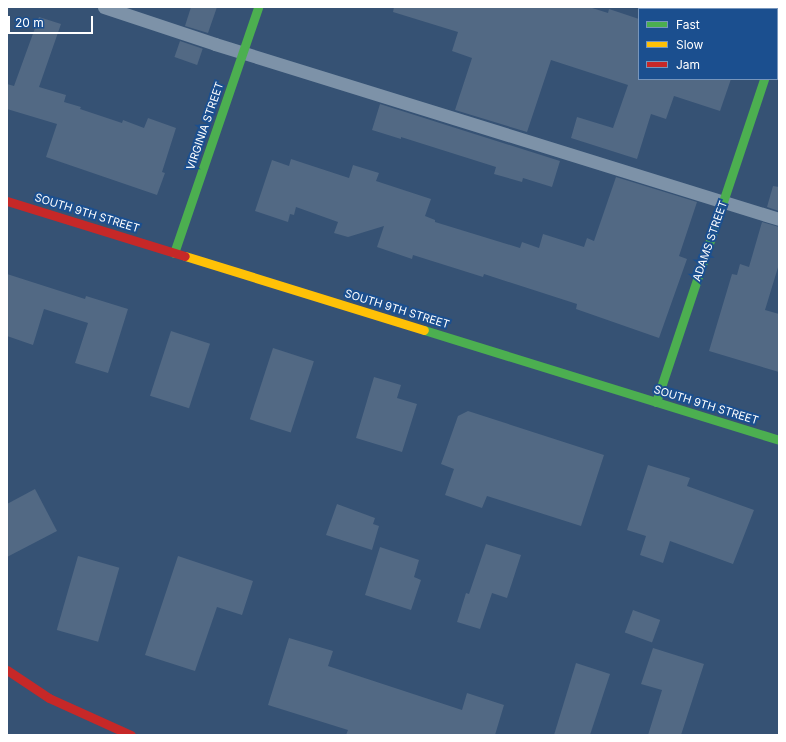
<!DOCTYPE html>
<html>
<head>
<meta charset="utf-8">
<style>
  body { margin:0 }
  #map { position:relative; width:786px; height:742px; overflow:hidden; background:#365274; font-family:Inter,sans-serif }
  div>[style] { position:absolute }
  .building>* { inset:0; background:#526984; transform-origin:0 0 }
  .lane>* { height:13px; margin:-6.5px; padding:0 6.5px; transform-origin:6.5px; border-radius:6.5px; background:#7d92a8 }
  .street>* { height:22px; margin:-11px; padding:0 11px; transform-origin:11px; border-radius:11px; background:#7d92a8 }
  .fast>* { height:9px; margin:-4.5px; padding:0 4.5px; transform-origin:4.5px; border-radius:4.5px; background:#4caf50 }
  .slow>* { height:9px; margin:-4.5px; padding:0 4.5px; transform-origin:4.5px; border-radius:4.5px; background:#ffc107 }
  .jam>* { height:9px; margin:-4.5px; padding:0 4.5px; transform-origin:4.5px; border-radius:4.5px; background:#c62828 }
  span { translate:-50% -50%; white-space:nowrap; text-align:center; line-height:1.15; -webkit-text-stroke:4px #1b4f8f; paint-order:stroke }
  .street-label { font-size:11px; color:#fff }
  .frame { position:absolute; inset:0; border:8px solid #fff; pointer-events:none }
  .legend { position:absolute; left:638px; top:8px; width:140px; height:72px; box-sizing:border-box; background:#1b4f8f; border:1px solid #7695bc; margin:0; padding:5px 7px; list-style:none; font-size:12px; color:#fff }
  .legend li { display:flex; align-items:center; gap:8px; height:20px }
  .legend b { width:20px; border:1px solid #7695bc }
  .scale { position:absolute; left:8px; top:16px; width:85px; height:18px; box-sizing:border-box; border:2px solid #fff; border-top:0; padding-left:5px; font-size:12px; line-height:14px; white-space:nowrap; color:#fff; -webkit-text-stroke:3px #1b4f8f; paint-order:stroke }
</style>
</head>
<body>
<div id="map">
  <div class="building">
    <i style="clip-path:polygon(191px 7px,217px 7px,208px 33px,185px 26px)"></i>
    <i style="clip-path:polygon(394px 7px,589px 7px,608px 13px,609px 9px,639px 19px,639px 79px,731px 79px,720px 111px,674px 96px,666px 119px,651px 114px,637px 159px,571px 138px,577px 117px,613px 128px,628px 85px,551px 60px,527px 132px,455px 110px,472px 58px,452px 51px,458px 32px,393px 12px)"></i>
    <i style="clip-path:polygon(39px 17px,61px 24px,39px 87px,66px 95px,64px 102px,81px 107px,80px 109px,122px 123px,123px 120px,144px 128px,148px 118px,176px 128px,162px 172px,165px 173px,157px 195px,46px 157px,57px 124px,7px 109px,7px 84px,14px 86px)"></i>
    <i style="left:180px;top:41px;width:24px;height:17px;rotate:19deg"></i>
    <i style="clip-path:polygon(380px 104px,560px 161px,552px 187px,523px 178px,522px 182px,494px 174px,496px 167px,401px 137px,401px 139px,372px 130px)"></i>
    <i style="clip-path:polygon(291px 159px,349px 178px,353px 165px,379px 173px,376px 181px,431px 199px,425px 216px,435px 220px,435px 222px,520px 248px,522px 242px,539px 248px,543px 234px,584px 247px,587px 238px,594px 241px,616px 177px,697px 202px,679px 256px,687px 259px,659px 338px,576px 309px,577px 304px,484px 274px,483px 277px,413px 255px,412px 259px,377px 247px,384px 226px,348px 237px,334px 233px,338px 222px,296px 207px,294px 215px,290px 214px,288px 222px,255px 211px,272px 160px,289px 166px)"></i>
    <i style="clip-path:polygon(773px 186px,779px 187px,779px 211px,767px 207px)"></i>
    <i style="clip-path:polygon(762px 222px,779px 227px,779px 264px,765px 310px,779px 314px,779px 372px,709px 351px,732px 274px,737px 275px,740px 264px,749px 267px)"></i>
    <i style="clip-path:polygon(7px 274px,85px 299px,86px 296px,128px 309px,108px 373px,75px 363px,88px 323px,44px 309px,33px 345px,7px 336px)"></i>
    <i style="left:171px;top:331px;width:41px;height:68px;rotate:18deg"></i>
    <i style="left:273px;top:348px;width:43px;height:75px;rotate:18deg"></i>
    <i style="clip-path:polygon(374px 377px,401px 385px,397px 398px,417px 404px,402px 452px,356px 438px)"></i>
    <i style="clip-path:polygon(468px 411px,604px 455px,581px 526px,487px 496px,482px 508px,445px 495px,454px 469px,441px 464px,458px 416px)"></i>
    <i style="clip-path:polygon(648px 465px,690px 478px,687px 486px,754px 510px,733px 564px,670px 541px,663px 563px,640px 555px,646px 536px,627px 530px)"></i>
    <i style="clip-path:polygon(35px 489px,57px 531px,7px 557px,7px 504px)"></i>
    <i style="clip-path:polygon(337px 504px,375px 518px,373px 524px,379px 526px,372px 550px,326px 535px)"></i>
    <i style="clip-path:polygon(486px 544px,521px 555px,507px 598px,492px 593px,480px 629px,457px 622px,466px 593px,469px 594px)"></i>
    <i style="clip-path:polygon(380px 547px,419px 560px,414px 577px,421px 580px,411px 610px,365px 595px)"></i>
    <i style="left:78px;top:556px;width:43px;height:77px;rotate:16deg"></i>
    <i style="clip-path:polygon(178px 556px,253px 581px,242px 615px,217px 607px,195px 671px,145px 655px)"></i>
    <i style="left:633px;top:610px;width:29px;height:24px;rotate:20deg"></i>
    <i style="clip-path:polygon(289px 638px,333px 651px,328px 666px,462px 710px,467px 693px,504px 705px,495px 735px,346px 735px,348px 730px,268px 705px)"></i>
    <i style="clip-path:polygon(653px 648px,704px 664px,681px 735px,648px 735px,662px 690px,641px 684px)"></i>
    <i style="clip-path:polygon(576px 663px,610px 674px,590px 735px,554px 735px)"></i>
  </div>
  <div class="lane">
    <i style="left:104px;top:7px;width:117px;rotate:18.4deg"></i>
    <i style="left:215px;top:44px;width:591px;rotate:17.24deg"></i>
  </div>
  <div class="street">
    <i style="left:777px;top:40px;width:6px;rotate:-72deg"></i>
  </div>
  <div class="fast">
    <i style="left:174px;top:253px;width:260px;rotate:-71.1deg"></i>
    <i style="left:424px;top:330px;width:372px;rotate:17.2deg"></i>
    <i style="left:656px;top:402px;width:341px;rotate:-71.5deg"></i>
  </div>
  <div class="slow">
    <i style="left:185px;top:256px;width:250px;rotate:17.2deg"></i>
  </div>
  <div class="jam">
    <i style="left:7px;top:201px;width:186px;rotate:17.2deg"></i>
    <i style="left:7px;top:670px;width:50px;rotate:33.7deg"></i>
    <i style="left:49px;top:698px;width:90px;rotate:24.3deg"></i>
  </div>
  <div class="street-label">
    <span style="left:205px;top:126px;rotate:-71deg">VIRGINIA STREET</span>
    <span style="left:87px;top:213px;rotate:17deg">SOUTH 9TH STREET</span>
    <span style="left:710px;top:241px;rotate:-71deg">ADAMS STREET</span>
    <span style="left:397px;top:309px;rotate:17deg">SOUTH 9TH STREET</span>
    <span style="left:706px;top:405px;rotate:17deg">SOUTH 9TH STREET</span>
  </div>
  <div class="frame"></div>
  <ul class="legend">
  <li><b style="height:5px;background:#4caf50"></b>Fast</li>
  <li><b style="height:5px;background:#ffc107"></b>Slow</li>
  <li><b style="height:5px;background:#c62828"></b>Jam</li>
  </ul>
  <div class="scale">20 m</div>
</div>
</body>
</html>
